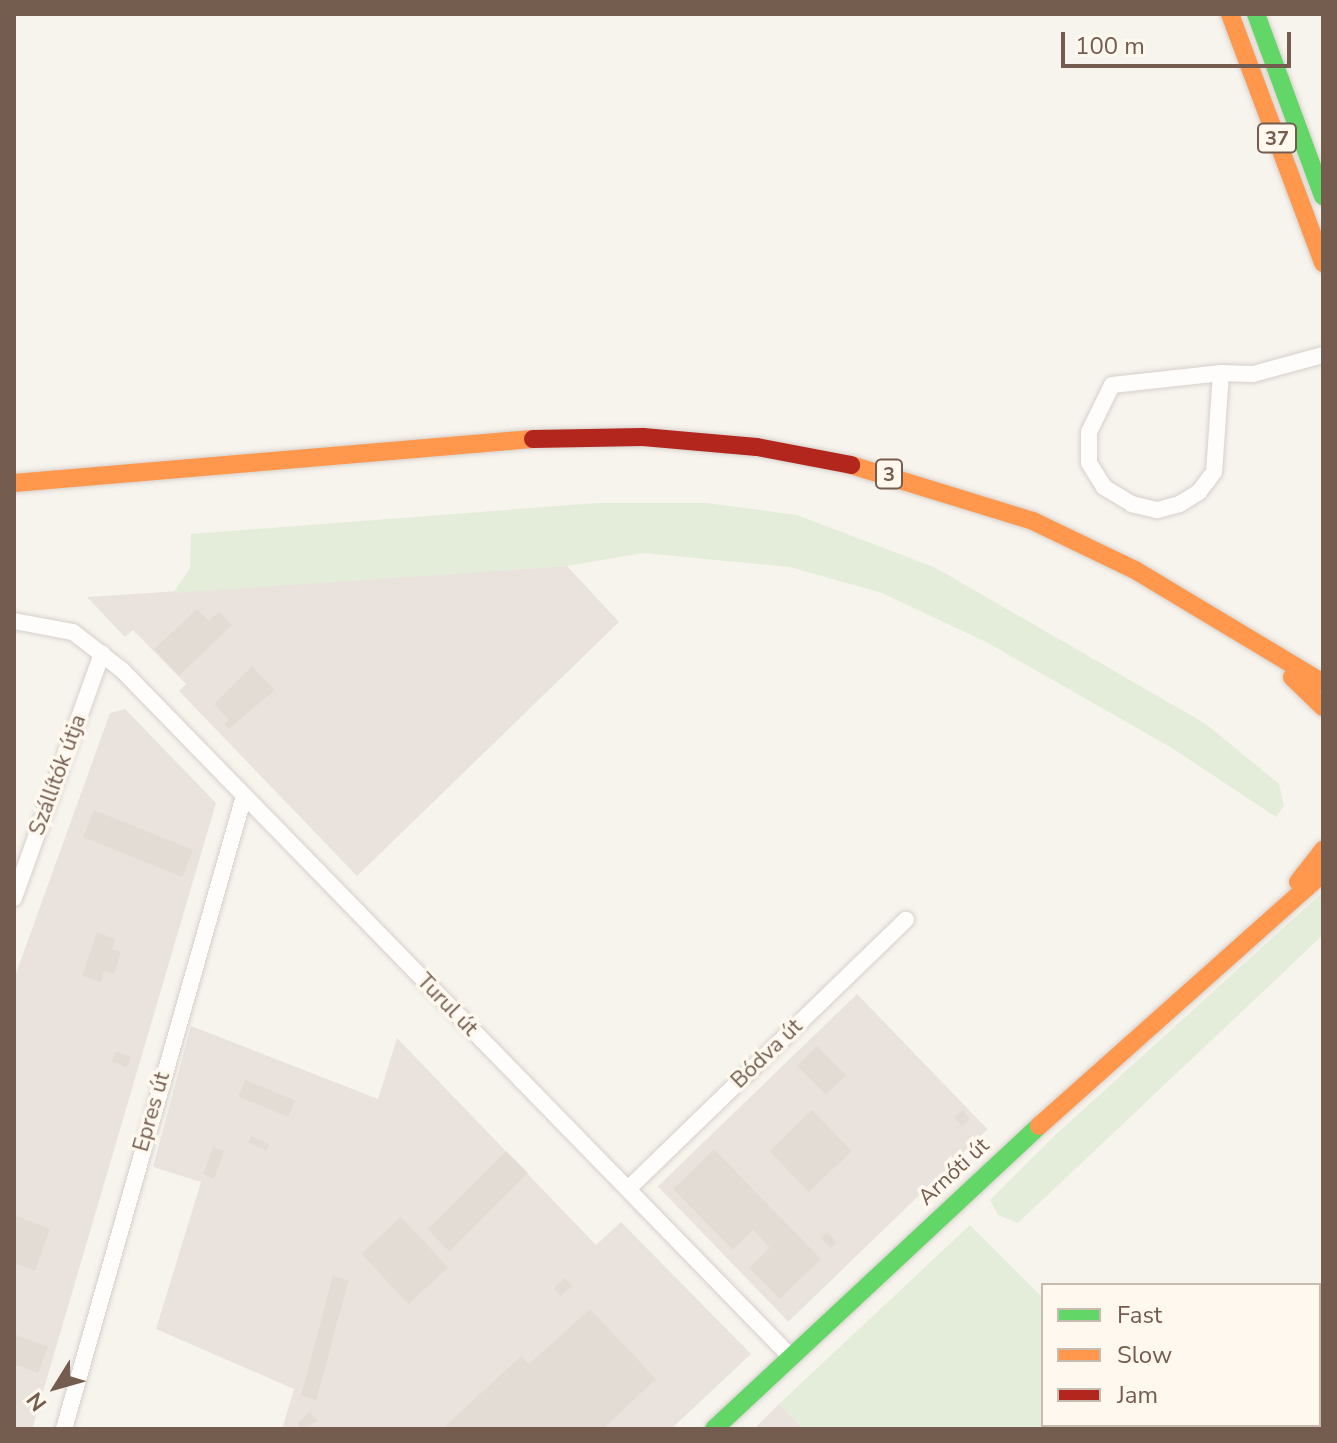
<!DOCTYPE html>
<html>
<head>
<meta charset="utf-8">
<style>
  body { margin:0 }
  #map { position:relative; width:1337px; height:1443px; overflow:hidden; background:#f7f3ed; font-family:"Nunito Sans",sans-serif }
  div>[style] { position:absolute }
  .industrial>* { inset:0; background:#eae3dd; transform-origin:0 0 }
  .green>* { inset:0; background:#e4edd9 }
  .building>* { inset:0; background:#e3dcd4; transform-origin:0 0 }
  .roads { filter:drop-shadow(0 0 2px #d6d0cb) drop-shadow(0 0 2px #d6d0cb) }
  .street>* { height:16px; margin:-8px; padding:0 8px; transform-origin:8px; border-radius:8px; background:#fefdfc }
  .fast>* { height:18px; margin:-9px; padding:0 9px; transform-origin:9px; border-radius:9px; background:#63d668 }
  .slow>* { height:18px; margin:-9px; padding:0 9px; transform-origin:9px; border-radius:9px; background:#ff974d }
  .jam>* { height:18px; margin:-9px; padding:0 9px; transform-origin:9px; border-radius:9px; background:#b3261e }
  span { translate:-50% -50%; white-space:nowrap; text-align:center; line-height:1.15; -webkit-text-stroke:7px #fef8ef; paint-order:stroke }
  .shield-label span { padding:2px 6px; background:#fef8ef; border:2px solid; border-radius:6px; -webkit-text-stroke-width:0 }
  .shield-label { font-size:20px; color:#745c4e; font-weight:700 }
  .street-label { font-size:22px; color:#745c4e }
  .frame { position:absolute; inset:0; border:16px solid #745c4e; pointer-events:none }
  .legend { position:absolute; left:1041px; top:1283px; width:280px; height:144px; box-sizing:border-box; background:#fef8ef; border:2px solid #c7baaf; margin:0; padding:10px 14px; list-style:none; font-size:24px; color:#745c4e }
  .legend li { display:flex; align-items:center; gap:16px; height:40px }
  .legend b { width:40px; border:2px solid #c7baaf }
  .north { position:absolute; left:16px; top:1347px; width:80px; height:80px; -webkit-text-stroke:6px #fef8ef; paint-order:stroke; rotate:233deg; font-size:22px; font-weight:700; line-height:32px; text-align:center; color:#745c4e }
  .north::after { content:''; display:block; margin:auto; width:28px; height:36px; background:#745c4e; clip-path:polygon(50% 0,100% 100%,50% 72%,0 100%) }
  .scale { position:absolute; left:1061px; top:32px; width:230px; height:36px; box-sizing:border-box; border:4px solid #745c4e; border-top:0; padding-left:10px; font-size:24px; line-height:28px; white-space:nowrap; color:#745c4e; -webkit-text-stroke:6px #fef8ef; paint-order:stroke }
</style>
</head>
<body>
<div id="map">
  <div class="industrial">
    <i style="clip-path:polygon(567px 566px,619px 622px,357px 876px,179px 691px,186px 684px,133px 630px,125px 637px,87px 597px)"></i>
    <i style="clip-path:polygon(125px 709px,216px 803px,32px 1429px,14px 1429px,14px 979px,110px 713px)"></i>
    <i style="left:857px;top:994px;width:188px;height:277px;rotate:46deg"></i>
    <i style="clip-path:polygon(191px 1026px,378px 1099px,397px 1038px,596px 1245px,621px 1222px,751px 1354px,671px 1429px,282px 1429px,294px 1389px,156px 1329px,201px 1182px,153px 1167px)"></i>
    <i style="clip-path:polygon(779px 1404px,804px 1429px,754px 1429px)"></i>
  </div>
  <div class="green">
    <i style="clip-path:polygon(597px 503px,707px 503px,797px 515px,936px 568px,1206px 724px,1279px 784px,1284px 806px,1276px 817px,1172px 748px,986px 642px,882px 593px,790px 567px,643px 553px,567px 566px,173px 593px,190px 568px,191px 534px)"></i>
    <i style="clip-path:polygon(1323px 892px,1323px 935px,1018px 1223px,998px 1215px,990px 1200px,1053px 1137px)"></i>
    <i style="clip-path:polygon(970px 1225px,1043px 1298px,1043px 1425px,1169px 1429px,804px 1429px,779px 1404px)"></i>
  </div>
  <div class="building">
    <i style="clip-path:polygon(197px 609px,209px 621px,219px 611px,232px 625px,179px 676px,154px 649px)"></i>
    <i style="clip-path:polygon(252px 666px,275px 690px,229px 729px,224px 724px,229px 720px,214px 704px)"></i>
    <i style="left:94px;top:810px;width:107px;height:29px;rotate:22deg"></i>
    <i style="clip-path:polygon(97px 932px,115px 939px,112px 949px,121px 952px,114px 974px,104px 971px,101px 982px,82px 976px)"></i>
    <i style="left:817px;top:1046px;width:41px;height:28px;rotate:45deg"></i>
    <i style="left:116px;top:1051px;width:16px;height:11px;rotate:22deg"></i>
    <i style="left:245px;top:1080px;width:54px;height:18px;rotate:22deg"></i>
    <i style="left:812px;top:1110px;width:57px;height:59px;rotate:46deg"></i>
    <i style="left:962px;top:1110px;width:12px;height:11px;rotate:48deg"></i>
    <i style="left:251px;top:1136px;width:20px;height:7px;rotate:24deg"></i>
    <i style="left:213px;top:1147px;width:12px;height:29px;rotate:20deg"></i>
    <i style="clip-path:polygon(714px 1149px,821px 1259px,780px 1299px,749px 1268px,770px 1248px,753px 1230px,733px 1250px,673px 1189px)"></i>
    <i style="left:506px;top:1151px;width:31px;height:111px;rotate:45deg"></i>
    <i style="clip-path:polygon(14px 1215px,50px 1229px,35px 1271px,14px 1263px)"></i>
    <i style="left:401px;top:1217px;width:69px;height:54px;rotate:47deg"></i>
    <i style="left:827px;top:1232px;width:14px;height:9px;rotate:45deg"></i>
    <i style="left:333px;top:1276px;width:16px;height:124px;rotate:15deg"></i>
    <i style="left:565px;top:1278px;width:11px;height:15px;rotate:49deg"></i>
    <i style="clip-path:polygon(590px 1309px,656px 1379px,603px 1429px,442px 1429px,521px 1356px,529px 1364px)"></i>
    <i style="clip-path:polygon(14px 1334px,48px 1347px,38px 1373px,14px 1364px)"></i>
    <i style="clip-path:polygon(310px 1412px,318px 1421px,302px 1429px,297px 1423px)"></i>
  </div>
  <div class="roads">
    <div class="street">
      <i style="left:1221px;top:373px;width:99px;rotate:94deg"></i>
      <i style="left:1214px;top:472px;width:25px;rotate:127deg"></i>
      <i style="left:1199px;top:492px;width:22px;rotate:148deg"></i>
      <i style="left:1180px;top:504px;width:24px;rotate:165deg"></i>
      <i style="left:1157px;top:510px;width:26px;rotate:-167deg"></i>
      <i style="left:1132px;top:504px;width:33px;rotate:-149deg"></i>
      <i style="left:1104px;top:487px;width:28px;rotate:-122deg"></i>
      <i style="left:1089px;top:463px;width:31px;rotate:-90deg"></i>
      <i style="left:1089px;top:432px;width:52px;rotate:-63.9deg"></i>
      <i style="left:1112px;top:385px;width:110px;rotate:-6.3deg"></i>
      <i style="left:1221px;top:373px;width:32px;rotate:2deg"></i>
      <i style="left:1253px;top:374px;width:73px;rotate:-15.2deg"></i>
      <i style="left:14px;top:621px;width:60px;rotate:10.6deg"></i>
      <i style="left:73px;top:632px;width:62px;rotate:37.8deg"></i>
      <i style="left:122px;top:670px;width:959px;rotate:45.76deg"></i>
      <i style="left:14px;top:898px;width:260px;rotate:-70.2deg"></i>
      <i style="left:628px;top:1189px;width:387px;rotate:-44.1deg"></i>
      <i style="left:64px;top:1429px;width:658px;rotate:-74.13deg"></i>
    </div>
    <div class="fast">
      <i style="left:1256px;top:14px;width:194px;rotate:69.8deg"></i>
      <i style="left:714px;top:1429px;width:444px;rotate:-43deg"></i>
    </div>
    <div class="slow">
      <i style="left:1230px;top:14px;width:266px;rotate:69.5deg"></i>
      <i style="left:851px;top:465px;width:190px;rotate:17.1deg"></i>
      <i style="left:1033px;top:521px;width:113px;rotate:25.7deg"></i>
      <i style="left:1135px;top:570px;width:219px;rotate:31deg"></i>
      <i style="left:14px;top:483px;width:521px;rotate:-4.85deg"></i>
      <i style="left:1292px;top:677px;width:43px;rotate:44.1deg"></i>
      <i style="left:1298px;top:882px;width:41px;rotate:-52deg"></i>
      <i style="left:1039px;top:1126px;width:380px;rotate:-41.7deg"></i>
    </div>
    <div class="jam">
      <i style="left:533px;top:439px;width:110px;rotate:-1deg"></i>
      <i style="left:643px;top:437px;width:114px;rotate:5deg"></i>
      <i style="left:757px;top:447px;width:96px;rotate:10.8deg"></i>
    </div>
  </div>
  <div class="shield-label">
    <span style="left:1277px;top:138px">37</span>
    <span style="left:889px;top:474px">3</span>
  </div>
  <div class="street-label">
    <span style="left:58px;top:775px;rotate:-70deg">Szállítók útja</span>
    <span style="left:447px;top:1005px;rotate:46deg">Turul út</span>
    <span style="left:767px;top:1054px;rotate:-44deg">Bódva út</span>
    <span style="left:152px;top:1112px;rotate:-74deg">Epres út</span>
    <span style="left:954px;top:1172px;rotate:-43deg">Arnóti út</span>
  </div>
  <div class="frame"></div>
  <ul class="legend">
  <li><b style="height:10px;background:#63d668"></b>Fast</li>
  <li><b style="height:10px;background:#ff974d"></b>Slow</li>
  <li><b style="height:10px;background:#b3261e"></b>Jam</li>
  </ul>
  <div class="north">N</div>
  <div class="scale">100 m</div>
</div>
</body>
</html>
